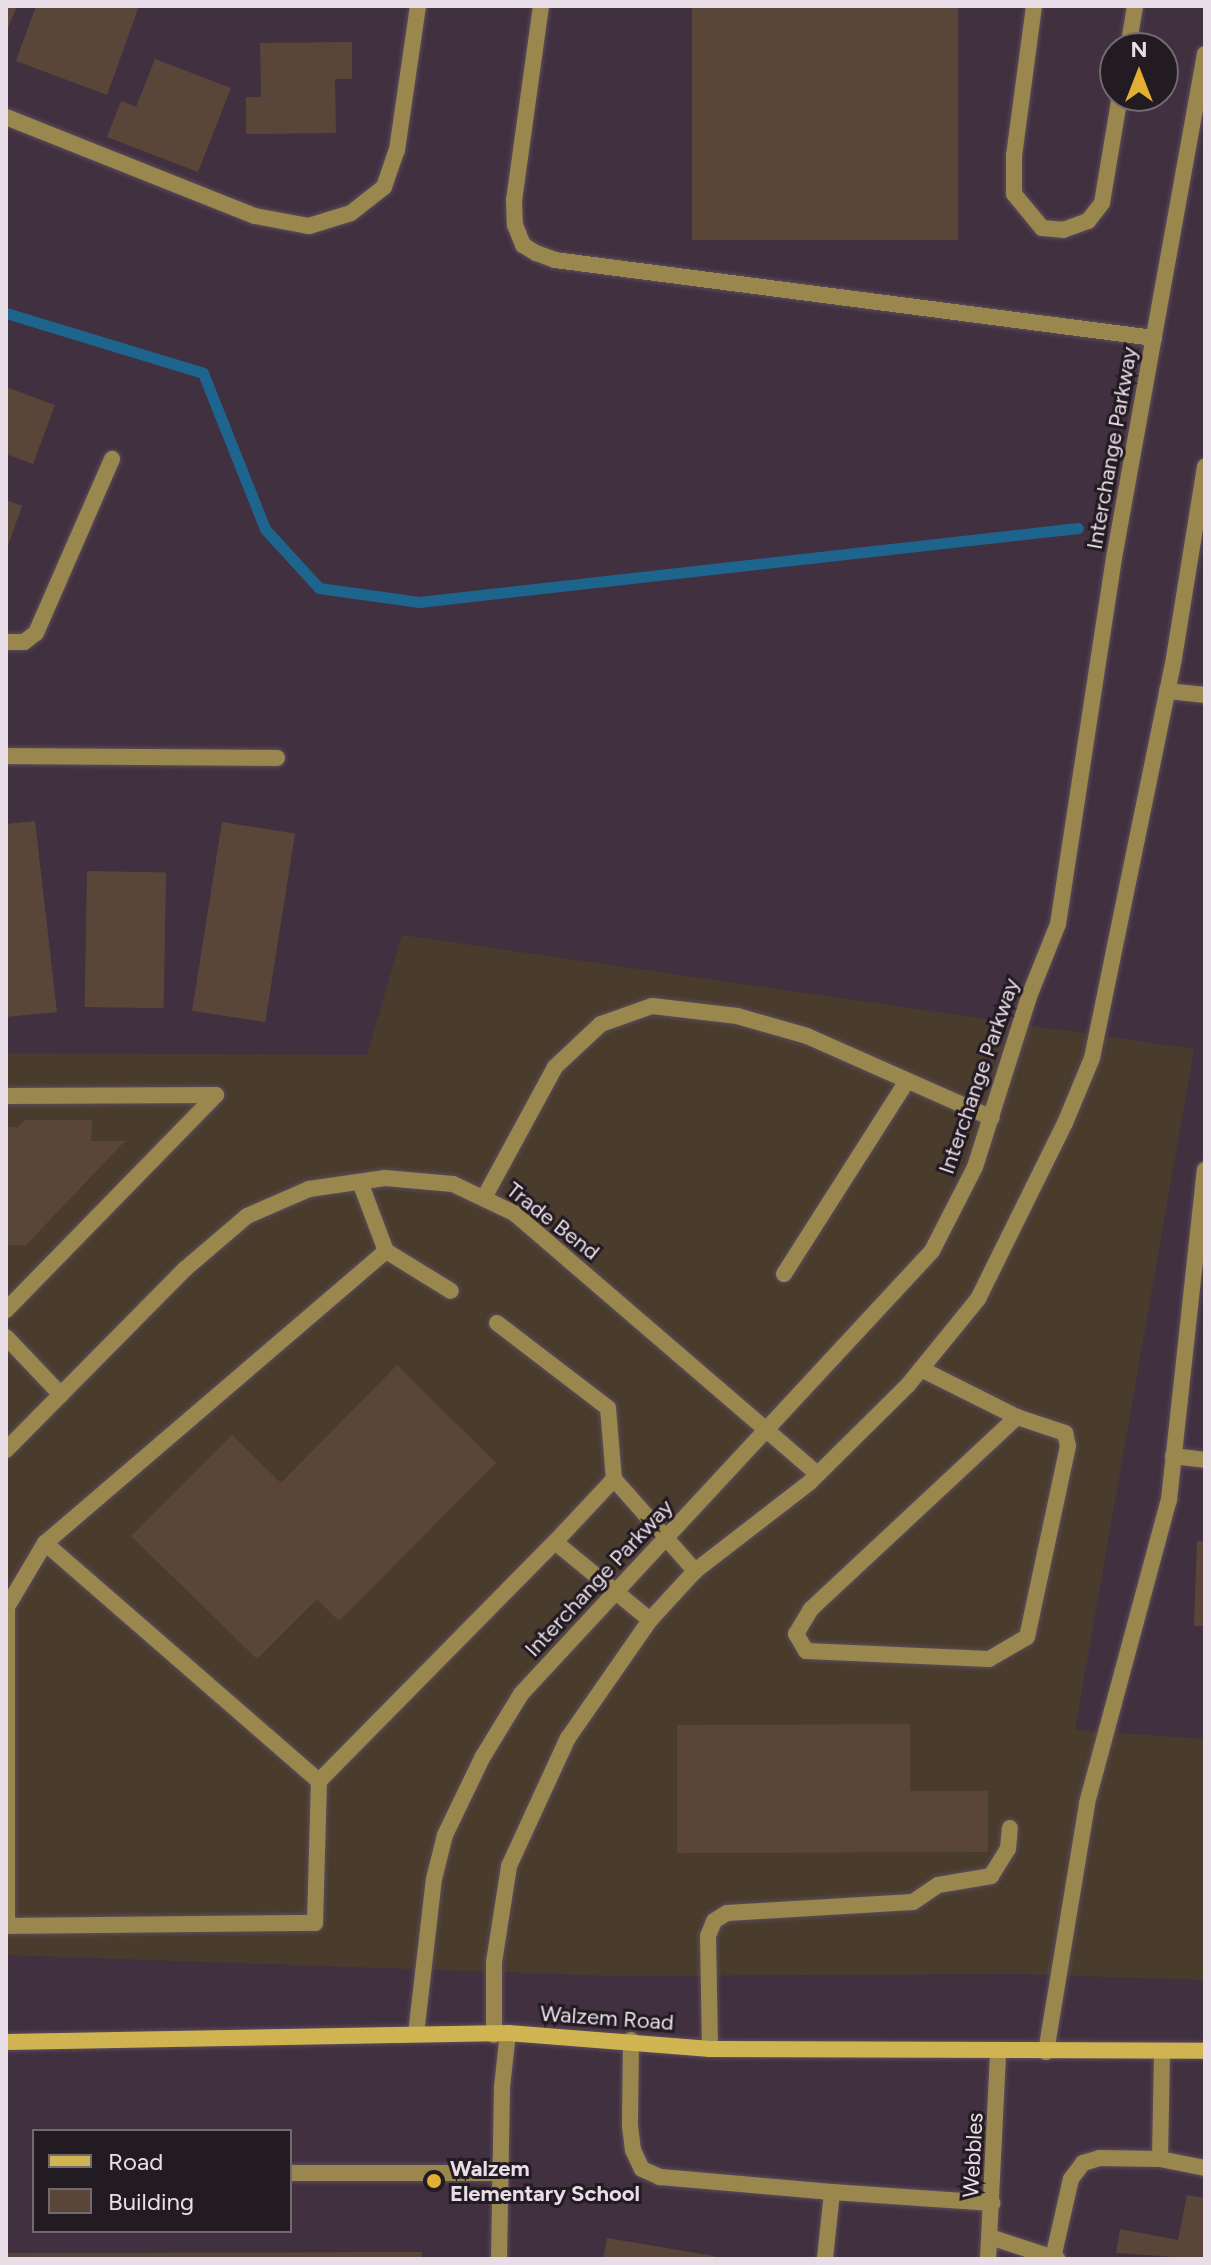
<!DOCTYPE html>
<html>
<head>
<meta charset="utf-8">
<style>
  body { margin:0 }
  #map { position:relative; width:1211px; height:2265px; overflow:hidden; background:#413040; font-family:Figtree,sans-serif }
  div>[style] { position:absolute }
  .commercial>* { inset:0; background:#493c2d }
  .stream>* { height:11px; margin:-5.5px; padding:0 5.5px; transform-origin:5.5px; border-radius:5.5px; background:#1e658e }
  .building>* { inset:0; background:#5a4638; transform-origin:0 0 }
  .roads { filter:drop-shadow(0 0 2px #5c4c5b) drop-shadow(0 0 2px #5c4c5b) }
  .service>* { height:16px; margin:-8px; padding:0 8px; transform-origin:8px; border-radius:8px; background:#99874d }
  .minor>* { height:16px; margin:-8px; padding:0 8px; transform-origin:8px; border-radius:8px; background:#99874d }
  .secondary>* { height:16px; margin:-8px; padding:0 8px; transform-origin:8px; border-radius:8px; background:#d1b452 }
  .dots>* { width:22px; height:22px; translate:-50% -50%; box-sizing:border-box; border:4px solid #231b22; border-radius:50% }
  span { translate:-50% -50%; white-space:nowrap; text-align:center; line-height:1.15; -webkit-text-stroke:6px #231b22; paint-order:stroke }
  .street-label { font-size:22px; color:#e9dee8 }
  .poi-label { font-size:22px; color:#e9dee8; font-weight:700 }
  .left { translate:0 -50%; text-align:left }
  .frame { position:absolute; inset:0; border:8px solid #e9dee8; pointer-events:none }
  .legend { position:absolute; left:32px; top:2129px; width:260px; height:104px; box-sizing:border-box; background:#231b22; border:2px solid #726971; margin:0; padding:10px 14px; list-style:none; font-size:24px; color:#e9dee8 }
  .legend li { display:flex; align-items:center; gap:16px; height:40px }
  .legend b { width:40px; border:2px solid #726971 }
  .north { position:absolute; left:1099px; top:32px; width:80px; height:80px; box-sizing:border-box; background:#231b22; border:2px solid #726971; border-radius:50%; rotate:0deg; font-size:22px; font-weight:700; line-height:32px; text-align:center; color:#e9dee8 }
  .north::after { content:''; display:block; margin:auto; width:28px; height:36px; background:#e2ae34; clip-path:polygon(50% 0,100% 100%,50% 72%,0 100%) }
</style>
</head>
<body>
<div id="map">
  <div class="commercial">
    <i style="clip-path:polygon(402px 935px,1194px 1049px,1075px 1730px,1205px 1739px,1205px 1980px,1013px 1974px,613px 1976px,6px 1955px,6px 1053px,367px 1055px)"></i>
  </div>
  <div class="stream">
    <i style="left:6px;top:313px;width:206px;rotate:16.9deg"></i>
    <i style="left:203px;top:373px;width:168px;rotate:68.3deg"></i>
    <i style="left:265px;top:529px;width:80px;rotate:47.5deg"></i>
    <i style="left:319px;top:588px;width:101px;rotate:8deg"></i>
    <i style="left:419px;top:602px;width:663px;rotate:-6.41deg"></i>
  </div>
  <div class="building">
    <i style="clip-path:polygon(6px 6px,17px 6px,6px 33px)"></i>
    <i style="clip-path:polygon(36px 6px,139px 6px,107px 95px,16px 61px)"></i>
    <i style="left:692px;top:6px;width:266px;height:234px"></i>
    <i style="clip-path:polygon(352px 42px,352px 79px,335px 79px,336px 133px,246px 134px,246px 97px,261px 97px,260px 43px)"></i>
    <i style="clip-path:polygon(155px 59px,231px 88px,198px 172px,107px 137px,121px 101px,136px 107px)"></i>
    <i style="clip-path:polygon(6px 387px,55px 405px,33px 464px,6px 454px)"></i>
    <i style="clip-path:polygon(6px 500px,22px 506px,6px 551px)"></i>
    <i style="clip-path:polygon(35px 821px,57px 1012px,6px 1017px,6px 824px)"></i>
    <i style="left:222px;top:822px;width:74px;height:191px;rotate:9deg"></i>
    <i style="left:87px;top:871px;width:79px;height:136px;rotate:1deg"></i>
    <i style="clip-path:polygon(25px 1120px,92px 1120px,91px 1141px,125px 1141px,26px 1245px,6px 1245px,6px 1127px,18px 1127px)"></i>
    <i style="clip-path:polygon(397px 1365px,496px 1463px,339px 1621px,317px 1599px,257px 1659px,131px 1536px,232px 1435px,281px 1483px)"></i>
    <i style="clip-path:polygon(1197px 1541px,1205px 1541px,1205px 1626px,1194px 1626px)"></i>
    <i style="clip-path:polygon(910px 1724px,910px 1791px,988px 1791px,988px 1852px,677px 1853px,677px 1725px)"></i>
    <i style="clip-path:polygon(1187px 2195px,1205px 2198px,1205px 2259px,1116px 2253px,1120px 2229px,1178px 2240px)"></i>
    <i style="clip-path:polygon(607px 2238px,714px 2256px,713px 2259px,603px 2259px)"></i>
    <i style="clip-path:polygon(422px 2252px,422px 2259px,6px 2259px,6px 2253px)"></i>
  </div>
  <div class="roads">
    <div class="service">
      <i style="left:541px;top:6px;width:196px;rotate:97.9deg"></i>
      <i style="left:514px;top:200px;width:25px;rotate:88deg"></i>
      <i style="left:515px;top:225px;width:22px;rotate:68deg"></i>
      <i style="left:523px;top:245px;width:15px;rotate:32deg"></i>
      <i style="left:536px;top:253px;width:20px;rotate:20deg"></i>
      <i style="left:555px;top:260px;width:604px;rotate:7.42deg"></i>
      <i style="left:1034px;top:6px;width:150px;rotate:97.6deg"></i>
      <i style="left:1014px;top:155px;width:39px;rotate:90deg"></i>
      <i style="left:1014px;top:194px;width:44px;rotate:50.5deg"></i>
      <i style="left:1042px;top:228px;width:21px;rotate:5deg"></i>
      <i style="left:1063px;top:230px;width:27px;rotate:-20deg"></i>
      <i style="left:1088px;top:221px;width:23px;rotate:-52deg"></i>
      <i style="left:1102px;top:203px;width:109px;rotate:-80.5deg"></i>
      <i style="left:1128px;top:48px;width:43px;rotate:-80.5deg"></i>
      <i style="left:6px;top:117px;width:268px;rotate:21.7deg"></i>
      <i style="left:255px;top:216px;width:55px;rotate:10.5deg"></i>
      <i style="left:309px;top:226px;width:44px;rotate:-17.2deg"></i>
      <i style="left:351px;top:213px;width:42px;rotate:-38.2deg"></i>
      <i style="left:384px;top:187px;width:39px;rotate:-71deg"></i>
      <i style="left:397px;top:150px;width:146px;rotate:-81.7deg"></i>
      <i style="left:6px;top:642px;width:18px"></i>
      <i style="left:24px;top:642px;width:15px;rotate:-37deg"></i>
      <i style="left:36px;top:633px;width:190px;rotate:-66.4deg"></i>
      <i style="left:1167px;top:691px;width:38px;rotate:6deg"></i>
      <i style="left:6px;top:756px;width:271px;rotate:0.4deg"></i>
      <i style="left:6px;top:1096px;width:210px;rotate:-0.3deg"></i>
      <i style="left:216px;top:1095px;width:301px;rotate:134.3deg"></i>
      <i style="left:360px;top:1182px;width:74px;rotate:69.4deg"></i>
      <i style="left:386px;top:1251px;width:76px;rotate:31.6deg"></i>
      <i style="left:485px;top:1196px;width:147px;rotate:-61.5deg"></i>
      <i style="left:555px;top:1067px;width:63px;rotate:-43.1deg"></i>
      <i style="left:601px;top:1024px;width:54px;rotate:-19.4deg"></i>
      <i style="left:652px;top:1006px;width:86px;rotate:6.7deg"></i>
      <i style="left:737px;top:1016px;width:73px;rotate:15.9deg"></i>
      <i style="left:807px;top:1036px;width:202px;rotate:23.9deg"></i>
      <i style="left:386px;top:1251px;width:449px;rotate:139.4deg"></i>
      <i style="left:45px;top:1543px;width:74px;rotate:120.7deg"></i>
      <i style="left:7px;top:1607px;width:319px;rotate:90deg"></i>
      <i style="left:7px;top:1926px;width:308px;rotate:-0.6deg"></i>
      <i style="left:315px;top:1923px;width:142px;rotate:-88.4deg"></i>
      <i style="left:319px;top:1781px;width:336px;rotate:-45.4deg"></i>
      <i style="left:555px;top:1542px;width:123px;rotate:39.4deg"></i>
      <i style="left:784px;top:1274px;width:229px;rotate:-57.5deg"></i>
      <i style="left:497px;top:1323px;width:140px;rotate:37.4deg"></i>
      <i style="left:608px;top:1408px;width:71px;rotate:85.2deg"></i>
      <i style="left:614px;top:1479px;width:123px;rotate:48.6deg"></i>
      <i style="left:6px;top:1337px;width:80px;rotate:46.5deg"></i>
      <i style="left:921px;top:1369px;width:107px;rotate:26.6deg"></i>
      <i style="left:1017px;top:1417px;width:51px;rotate:18.4deg"></i>
      <i style="left:1065px;top:1433px;width:13px;rotate:77deg"></i>
      <i style="left:1068px;top:1446px;width:195px;rotate:102.1deg"></i>
      <i style="left:1027px;top:1637px;width:44px;rotate:149.9deg"></i>
      <i style="left:989px;top:1659px;width:183px;rotate:-177.5deg"></i>
      <i style="left:806px;top:1651px;width:20px;rotate:-120deg"></i>
      <i style="left:796px;top:1634px;width:29px;rotate:-59deg"></i>
      <i style="left:811px;top:1609px;width:282px;rotate:-43deg"></i>
      <i style="left:1173px;top:1456px;width:32px;rotate:7deg"></i>
      <i style="left:555px;top:1542px;width:86px;rotate:-46.9deg"></i>
      <i style="left:45px;top:1543px;width:363px;rotate:41deg"></i>
      <i style="left:631px;top:2040px;width:86px;rotate:90.7deg"></i>
      <i style="left:630px;top:2126px;width:24px;rotate:83deg"></i>
      <i style="left:633px;top:2150px;width:21px;rotate:65deg"></i>
      <i style="left:642px;top:2169px;width:20px;rotate:24deg"></i>
      <i style="left:660px;top:2177px;width:173px;rotate:5deg"></i>
      <i style="left:832px;top:2192px;width:67px;rotate:96deg"></i>
      <i style="left:710px;top:2049px;width:113px;rotate:-91deg"></i>
      <i style="left:708px;top:1936px;width:16px;rotate:-68deg"></i>
      <i style="left:714px;top:1921px;width:15px;rotate:-32deg"></i>
      <i style="left:727px;top:1913px;width:186px;rotate:-3.4deg"></i>
      <i style="left:913px;top:1902px;width:30px;rotate:-34deg"></i>
      <i style="left:938px;top:1885px;width:54px;rotate:-9.6deg"></i>
      <i style="left:991px;top:1876px;width:32px;rotate:-58deg"></i>
      <i style="left:1008px;top:1849px;width:21px;rotate:-85deg"></i>
      <i style="left:1046px;top:2052px;width:252px;rotate:-80.6deg"></i>
      <i style="left:1087px;top:1803px;width:314px;rotate:-74.9deg"></i>
      <i style="left:1169px;top:1500px;width:332px;rotate:-83.8deg"></i>
      <i style="left:1160px;top:2159px;width:107px;rotate:-88.9deg"></i>
      <i style="left:290px;top:2173px;width:211px"></i>
      <i style="left:832px;top:2192px;width:161px;rotate:3.9deg"></i>
      <i style="left:990px;top:2237px;width:71px;rotate:18.2deg"></i>
      <i style="left:1053px;top:2258px;width:81px;rotate:-77.2deg"></i>
      <i style="left:1071px;top:2179px;width:20px;rotate:-53deg"></i>
      <i style="left:1083px;top:2163px;width:17px;rotate:-17deg"></i>
      <i style="left:1099px;top:2158px;width:61px;rotate:0.9deg"></i>
      <i style="left:1160px;top:2159px;width:46px;rotate:11.3deg"></i>
      <i style="left:499px;top:2259px;width:172px;rotate:-89deg"></i>
      <i style="left:502px;top:2087px;width:54px;rotate:-83.7deg"></i>
    </div>
    <div class="minor">
      <i style="left:6px;top:1450px;width:255px;rotate:-45.3deg"></i>
      <i style="left:185px;top:1269px;width:82px;rotate:-40.5deg"></i>
      <i style="left:247px;top:1216px;width:68px;rotate:-23.5deg"></i>
      <i style="left:309px;top:1189px;width:77px;rotate:-8.2deg"></i>
      <i style="left:385px;top:1178px;width:68px;rotate:5deg"></i>
      <i style="left:453px;top:1184px;width:68px;rotate:25.4deg"></i>
      <i style="left:514px;top:1213px;width:400px;rotate:40.7deg"></i>
      <i style="left:416px;top:2034px;width:156px;rotate:-83.4deg"></i>
      <i style="left:434px;top:1879px;width:45px;rotate:-76deg"></i>
      <i style="left:445px;top:1835px;width:85px;rotate:-64.3deg"></i>
      <i style="left:482px;top:1758px;width:75px;rotate:-58.6deg"></i>
      <i style="left:521px;top:1694px;width:604px;rotate:-47.15deg"></i>
      <i style="left:932px;top:1251px;width:94px;rotate:-62.9deg"></i>
      <i style="left:975px;top:1167px;width:182px;rotate:-72.4deg"></i>
      <i style="left:1030px;top:994px;width:75px;rotate:-68.2deg"></i>
      <i style="left:1058px;top:924px;width:370px;rotate:-81.3deg"></i>
      <i style="left:1114px;top:558px;width:512px;rotate:-79.77deg"></i>
      <i style="left:494px;top:2035px;width:73px;rotate:-90deg"></i>
      <i style="left:494px;top:1962px;width:97px;rotate:-81.1deg"></i>
      <i style="left:509px;top:1866px;width:141px;rotate:-65.3deg"></i>
      <i style="left:568px;top:1738px;width:144px;rotate:-55.2deg"></i>
      <i style="left:650px;top:1620px;width:67px;rotate:-47.4deg"></i>
      <i style="left:695px;top:1571px;width:145px;rotate:-37.7deg"></i>
      <i style="left:810px;top:1482px;width:138px;rotate:-44.7deg"></i>
      <i style="left:908px;top:1385px;width:111px;rotate:-50.9deg"></i>
      <i style="left:978px;top:1299px;width:196px;rotate:-63.7deg"></i>
      <i style="left:1065px;top:1123px;width:70px;rotate:-67.4deg"></i>
      <i style="left:1092px;top:1058px;width:408px;rotate:-78.4deg"></i>
      <i style="left:1174px;top:658px;width:194px;rotate:-80.8deg"></i>
      <i style="left:988px;top:2259px;width:206px;rotate:-87.2deg"></i>
    </div>
    <div class="secondary">
      <i style="left:6px;top:2042px;width:502px;rotate:-1.03deg"></i>
      <i style="left:508px;top:2033px;width:203px;rotate:4.5deg"></i>
      <i style="left:710px;top:2049px;width:495px;rotate:0.2deg"></i>
    </div>
  </div>
  <div class="dots">
    <i style="left:434px;top:2181px;background:#e2ae34"></i>
  </div>
  <div class="street-label">
    <span style="left:1112px;top:448px;rotate:-80deg">Interchange Parkway</span>
    <span style="left:979px;top:1076px;rotate:-71deg">Interchange Parkway</span>
    <span style="left:553px;top:1221px;rotate:38deg">Trade Bend</span>
    <span style="left:599px;top:1578px;rotate:-47deg">Interchange Parkway</span>
    <span style="left:607px;top:2018px;rotate:4deg">Walzem Road</span>
    <span style="left:973px;top:2155px;rotate:-87deg">Webbles</span>
  </div>
  <div class="poi-label">
    <span class="left" style="left:450px;top:2181px">Walzem<br>Elementary School</span>
  </div>
  <div class="frame"></div>
  <ul class="legend">
  <li><b style="height:10px;background:#d1b452"></b>Road</li>
  <li><b style="height:22px;background:#5a4638"></b>Building</li>
  </ul>
  <div class="north">N</div>
</div>
</body>
</html>
